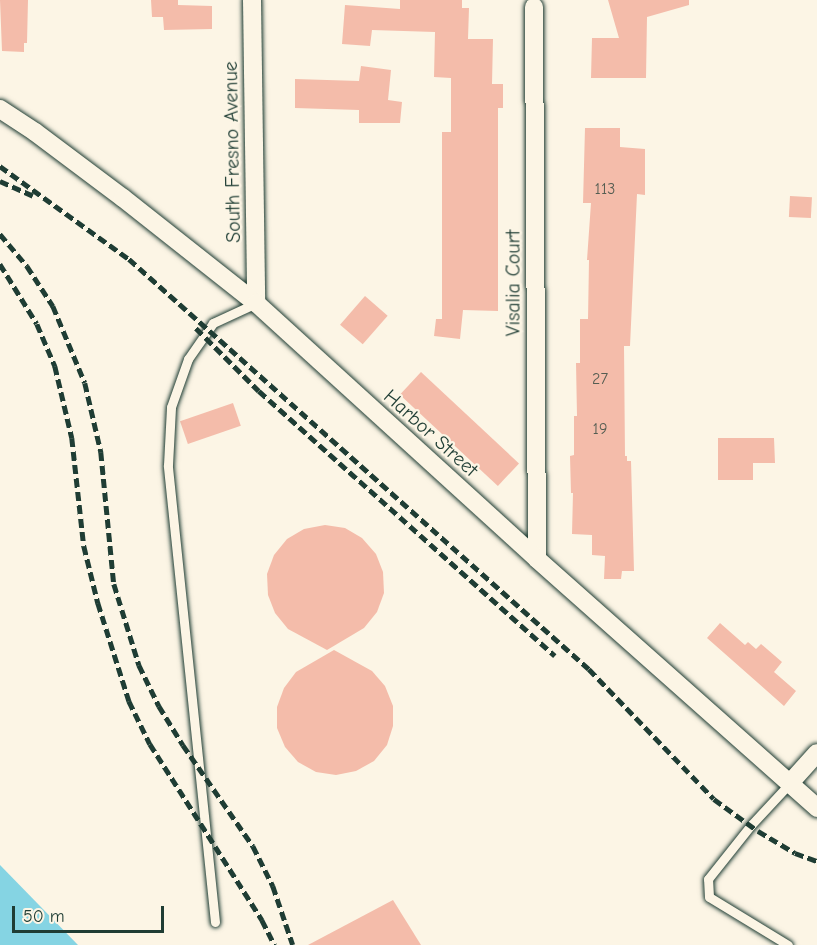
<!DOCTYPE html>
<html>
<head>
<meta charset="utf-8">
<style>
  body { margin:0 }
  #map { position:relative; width:817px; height:945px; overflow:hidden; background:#fcf5e5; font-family:"Comic Neue",sans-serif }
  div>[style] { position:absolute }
  .water>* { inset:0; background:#85d4e3 }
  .building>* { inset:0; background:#f4bcaa; transform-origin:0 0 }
  .roads { filter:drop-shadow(0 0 2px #1f3d34) drop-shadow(0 0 2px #1f3d34) }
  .service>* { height:9px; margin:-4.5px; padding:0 4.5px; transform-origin:4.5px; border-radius:4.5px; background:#fcf5e5 }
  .minor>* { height:18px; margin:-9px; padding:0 9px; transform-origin:9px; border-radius:9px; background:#fcf5e5 }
  .rail>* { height:4.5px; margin-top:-2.25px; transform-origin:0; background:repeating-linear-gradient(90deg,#1f3d34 0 9px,transparent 0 13.5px) }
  span { translate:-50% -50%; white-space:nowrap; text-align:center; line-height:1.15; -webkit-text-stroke:4.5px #fcf5e5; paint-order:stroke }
  .number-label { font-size:16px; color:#545d52 }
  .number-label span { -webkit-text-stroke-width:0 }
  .street-label { font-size:20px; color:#1f3d34 }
  .scale { position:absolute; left:12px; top:906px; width:152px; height:27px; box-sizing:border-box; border:3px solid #1f3d34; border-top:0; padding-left:8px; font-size:18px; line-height:21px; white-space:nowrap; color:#1f3d34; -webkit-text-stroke:4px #fcf5e5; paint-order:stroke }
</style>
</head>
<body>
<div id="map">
  <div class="water">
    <i style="clip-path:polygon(0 865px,78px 945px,0 945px)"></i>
  </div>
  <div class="building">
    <i style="clip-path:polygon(0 0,28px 0,27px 43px,24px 43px,24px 52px,2px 51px)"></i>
    <i style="clip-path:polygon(151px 0,178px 0,178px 5px,212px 6px,212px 29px,164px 30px,163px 17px,152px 17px)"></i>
    <i style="clip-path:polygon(400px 0,462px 0,462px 8px,469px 8px,468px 39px,493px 39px,492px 84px,503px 84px,503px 108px,498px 108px,498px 311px,463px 310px,460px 339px,434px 336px,436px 319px,442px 319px,442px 132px,451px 132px,451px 78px,434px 77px,435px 32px,372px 30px,370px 46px,342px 44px,345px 5px,400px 9px)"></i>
    <i style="clip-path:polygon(608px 0,689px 0,689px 5px,647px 17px,646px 78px,591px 78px,592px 38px,619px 38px)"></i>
    <i style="clip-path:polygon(361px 66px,391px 70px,388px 100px,402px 102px,400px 123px,359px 123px,359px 110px,295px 108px,295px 79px,359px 81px)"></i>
    <i style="clip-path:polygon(585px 128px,620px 128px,620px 147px,645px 149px,645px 195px,637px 194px,630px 346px,624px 346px,625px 456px,627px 456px,627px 461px,631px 461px,634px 571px,622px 571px,621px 579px,604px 579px,605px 556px,592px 555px,592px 535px,572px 534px,573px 493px,571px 493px,570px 456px,574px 455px,574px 416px,577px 416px,576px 363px,580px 363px,580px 319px,588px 319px,589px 260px,587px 260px,591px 203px,583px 203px)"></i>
    <i style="left:790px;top:196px;width:22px;height:21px;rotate:3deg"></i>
    <i style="left:365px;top:296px;width:30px;height:38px;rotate:41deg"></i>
    <i style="left:421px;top:372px;width:134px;height:31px;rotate:43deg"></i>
    <i style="left:233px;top:403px;width:24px;height:56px;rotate:71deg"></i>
    <i style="clip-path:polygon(718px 438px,774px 438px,775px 463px,753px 463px,753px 480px,718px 480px)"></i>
    <i style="clip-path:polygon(325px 525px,345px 528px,362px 538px,376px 554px,383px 572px,384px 593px,377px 612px,364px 628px,327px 650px,288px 629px,275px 613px,268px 595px,267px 574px,274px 555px,287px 539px,304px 529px)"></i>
    <i style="clip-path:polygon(720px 623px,745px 645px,748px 642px,756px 649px,761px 644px,782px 662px,774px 672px,796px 691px,784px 706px,707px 638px)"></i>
    <i style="clip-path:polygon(334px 650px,372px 671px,385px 686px,393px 706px,393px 726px,387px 745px,374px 761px,356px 771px,336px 775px,316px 772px,298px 762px,285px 747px,277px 728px,277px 707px,284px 688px,296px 672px)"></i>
    <i style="clip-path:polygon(393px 900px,421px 945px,308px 945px)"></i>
  </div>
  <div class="roads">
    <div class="service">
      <i style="left:215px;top:922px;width:459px;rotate:-95.9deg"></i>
      <i style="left:168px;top:465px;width:58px;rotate:-87deg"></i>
      <i style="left:171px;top:407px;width:51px;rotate:-70.5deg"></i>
      <i style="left:188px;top:359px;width:44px;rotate:-55.2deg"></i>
      <i style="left:213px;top:323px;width:47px;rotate:-24.9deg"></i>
      <i style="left:788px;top:945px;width:92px;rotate:-148.7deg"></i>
      <i style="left:709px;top:897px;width:18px;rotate:-93deg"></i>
      <i style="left:708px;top:879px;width:69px;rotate:-51.5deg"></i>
      <i style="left:751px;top:825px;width:57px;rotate:-47.1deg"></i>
    </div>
    <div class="minor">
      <i style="left:252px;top:0;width:303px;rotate:89.2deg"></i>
      <i style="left:534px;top:7px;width:552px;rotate:89.69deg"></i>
      <i style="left:0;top:109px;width:42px;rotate:33.3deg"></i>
      <i style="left:35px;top:132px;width:110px;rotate:36.9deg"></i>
      <i style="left:123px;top:198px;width:169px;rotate:38.3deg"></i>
      <i style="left:256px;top:303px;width:380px;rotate:42.3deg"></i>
      <i style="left:537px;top:559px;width:375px;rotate:41.6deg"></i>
      <i style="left:790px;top:783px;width:40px;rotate:-48deg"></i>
    </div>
  </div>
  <div class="rail">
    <i style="left:0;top:166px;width:159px;rotate:35.8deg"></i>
    <i style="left:129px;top:259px;width:616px;rotate:41.71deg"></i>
    <i style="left:589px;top:669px;width:180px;rotate:46.1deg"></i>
    <i style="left:714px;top:799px;width:54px;rotate:36deg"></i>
    <i style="left:758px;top:831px;width:43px;rotate:30.7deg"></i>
    <i style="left:795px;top:853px;width:23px;rotate:20deg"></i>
    <i style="left:0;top:181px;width:36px;rotate:24deg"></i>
    <i style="left:0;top:234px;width:42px;rotate:49.8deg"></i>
    <i style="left:27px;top:266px;width:48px;rotate:57deg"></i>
    <i style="left:53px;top:306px;width:83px;rotate:67.4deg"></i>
    <i style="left:85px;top:383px;width:71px;rotate:76.9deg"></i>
    <i style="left:101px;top:452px;width:133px;rotate:84.4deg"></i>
    <i style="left:114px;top:584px;width:85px;rotate:72.8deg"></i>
    <i style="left:139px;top:665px;width:46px;rotate:64deg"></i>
    <i style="left:159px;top:706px;width:46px;rotate:58.4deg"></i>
    <i style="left:183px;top:745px;width:123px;rotate:55.3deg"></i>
    <i style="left:253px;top:846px;width:45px;rotate:63.4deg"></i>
    <i style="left:273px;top:886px;width:62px;rotate:71.3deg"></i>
    <i style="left:0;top:264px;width:70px;rotate:58.3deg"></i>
    <i style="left:37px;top:324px;width:46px;rotate:66.8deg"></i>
    <i style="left:55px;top:366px;width:74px;rotate:76.7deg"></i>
    <i style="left:72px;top:438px;width:109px;rotate:83.7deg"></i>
    <i style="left:84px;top:546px;width:59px;rotate:76.2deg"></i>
    <i style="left:98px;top:603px;width:103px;rotate:72.4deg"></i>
    <i style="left:129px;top:701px;width:48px;rotate:64deg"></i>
    <i style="left:150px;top:744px;width:209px;rotate:57.5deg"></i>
    <i style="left:262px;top:920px;width:28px;rotate:63deg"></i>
    <i style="left:196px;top:328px;width:89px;rotate:45deg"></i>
    <i style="left:259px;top:391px;width:397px;rotate:41.8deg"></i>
  </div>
  <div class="number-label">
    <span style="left:605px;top:189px">113</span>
    <span style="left:600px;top:379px">27</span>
    <span style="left:600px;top:429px">19</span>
  </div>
  <div class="street-label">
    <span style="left:232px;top:152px;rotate:-91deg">South Fresno Avenue</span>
    <span style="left:513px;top:283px;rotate:-90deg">Visalia Court</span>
    <span style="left:431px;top:433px;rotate:42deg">Harbor Street</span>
  </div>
  <div class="scale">50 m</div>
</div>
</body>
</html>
